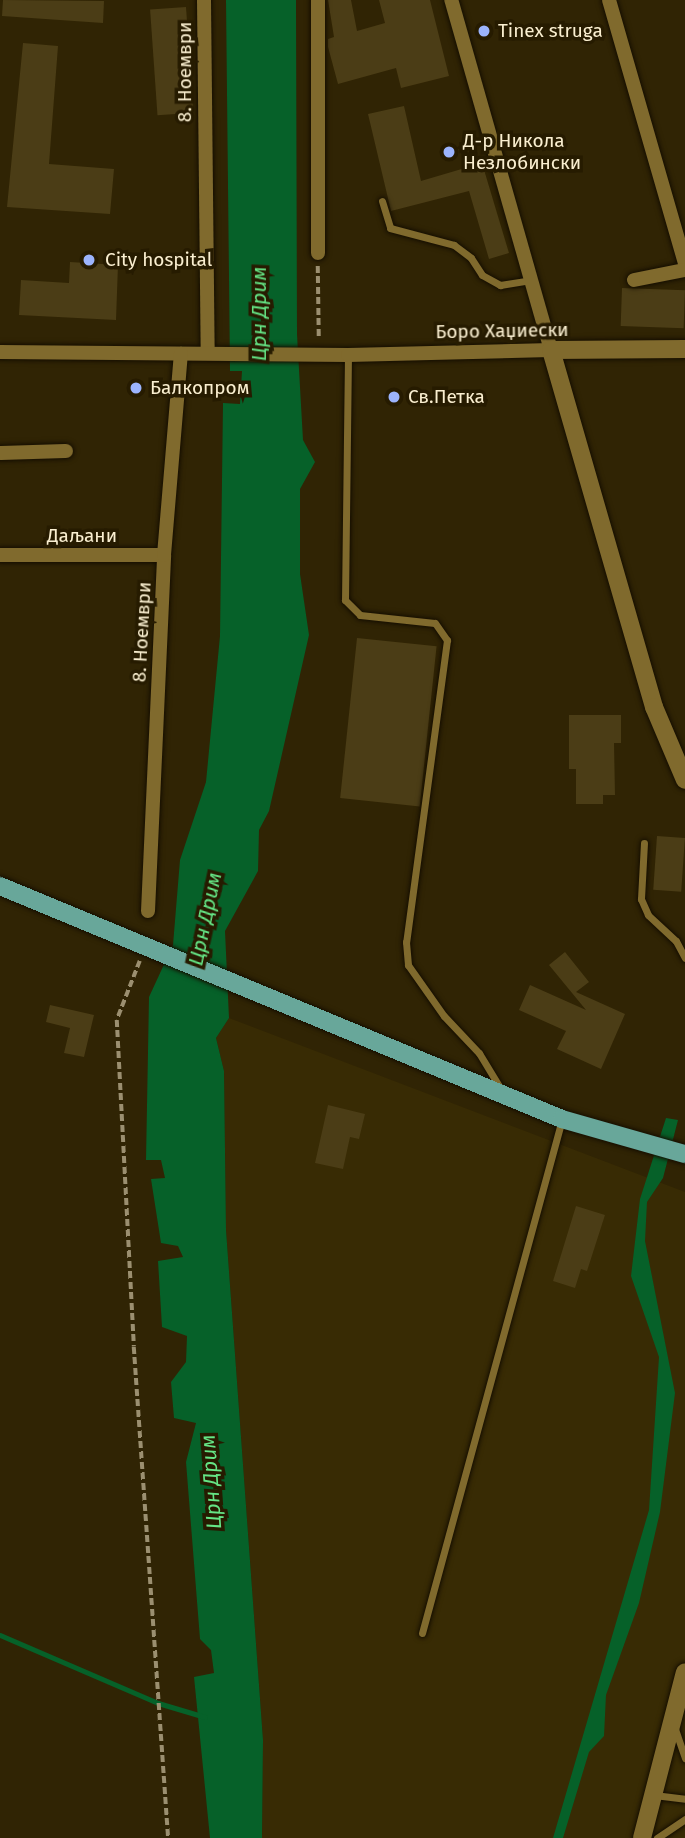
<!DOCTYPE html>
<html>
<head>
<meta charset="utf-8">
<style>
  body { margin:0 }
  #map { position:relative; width:685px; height:1838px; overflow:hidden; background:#302404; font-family:"Fira Sans",sans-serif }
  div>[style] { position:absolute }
  .built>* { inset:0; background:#382b04 }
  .water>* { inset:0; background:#066129 }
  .stream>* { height:5px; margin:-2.5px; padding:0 2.5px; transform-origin:2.5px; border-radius:2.5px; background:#066129 }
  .building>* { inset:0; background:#4b3d16; transform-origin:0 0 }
  .path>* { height:3.5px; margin-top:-1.75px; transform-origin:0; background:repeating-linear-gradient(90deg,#9b8f70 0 7px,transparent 0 10.5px) }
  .roads { filter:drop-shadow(0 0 2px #150e00) drop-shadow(0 0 2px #150e00) }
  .lane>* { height:7px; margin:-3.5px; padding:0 3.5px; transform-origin:3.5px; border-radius:3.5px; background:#806a2d }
  .street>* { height:14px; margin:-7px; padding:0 7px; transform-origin:7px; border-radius:7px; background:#806a2d }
  .secondary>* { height:18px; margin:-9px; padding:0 9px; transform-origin:9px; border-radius:9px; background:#806a2d }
  .primary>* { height:18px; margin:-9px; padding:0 9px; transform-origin:9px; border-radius:9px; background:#68a79a }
  .dots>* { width:19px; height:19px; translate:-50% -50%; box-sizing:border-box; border:4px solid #261b00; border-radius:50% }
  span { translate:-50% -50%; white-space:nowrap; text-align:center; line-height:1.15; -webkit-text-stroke:7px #261b00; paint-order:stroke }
  .poi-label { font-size:19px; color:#faefd0 }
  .left { translate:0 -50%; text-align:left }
  .street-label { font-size:19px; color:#faefd0 }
  .water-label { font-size:21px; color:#65e685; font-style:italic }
</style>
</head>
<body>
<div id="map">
  <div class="built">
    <i style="clip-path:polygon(229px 1018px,685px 1192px,685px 1838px,262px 1838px,263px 1740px,226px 1230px,224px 1071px,216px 1038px)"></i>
  </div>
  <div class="water">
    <i style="clip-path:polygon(226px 0,296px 0,297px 334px,303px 440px,315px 462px,300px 489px,300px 574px,309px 635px,269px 811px,259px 830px,258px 871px,225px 931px,229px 1018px,216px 1038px,224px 1071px,226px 1230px,263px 1740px,262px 1838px,210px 1838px,194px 1677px,214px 1673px,211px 1650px,200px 1639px,186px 1462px,196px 1423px,174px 1418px,171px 1382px,186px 1362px,187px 1336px,162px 1327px,158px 1261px,183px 1257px,178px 1246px,161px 1243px,151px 1179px,165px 1178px,161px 1160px,146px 1160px,149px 997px,173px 945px,180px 860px,206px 782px,220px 636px,223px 403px,240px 404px,242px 371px,230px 371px)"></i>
    <i style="clip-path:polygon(666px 1118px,678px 1120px,663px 1178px,647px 1202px,645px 1241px,675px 1393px,660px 1512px,639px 1603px,606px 1695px,604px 1736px,589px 1752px,563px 1838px,553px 1838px,649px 1510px,659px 1357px,631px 1276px,640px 1199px)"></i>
  </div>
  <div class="stream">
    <i style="left:0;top:1635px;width:172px;rotate:23.3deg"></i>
    <i style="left:158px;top:1703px;width:49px;rotate:16.6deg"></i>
  </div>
  <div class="building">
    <i style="clip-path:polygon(3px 0,104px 1px,103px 23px,2px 16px)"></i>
    <i style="clip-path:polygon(328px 0,351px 0,357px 31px,385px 23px,379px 0,430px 0,449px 76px,401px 88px,396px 68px,338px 84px,328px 47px,328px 39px,334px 37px)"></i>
    <i style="left:186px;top:7px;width:106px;height:36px;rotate:86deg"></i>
    <i style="clip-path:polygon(23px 43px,58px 46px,49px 164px,114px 169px,110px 214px,7px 207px)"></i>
    <i style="clip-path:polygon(404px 106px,421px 181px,482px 163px,509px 253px,489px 259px,469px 191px,391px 211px,368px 114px)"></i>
    <i style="clip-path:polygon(70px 262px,118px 265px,116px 320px,19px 315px,21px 280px,69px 283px)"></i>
    <i style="left:622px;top:288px;width:63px;height:38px;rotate:2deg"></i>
    <i style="left:357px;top:638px;width:80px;height:161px;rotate:6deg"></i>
    <i style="clip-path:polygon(569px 715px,621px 715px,621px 743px,614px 743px,615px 795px,603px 795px,603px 804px,576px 804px,576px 769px,569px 769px)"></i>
    <i style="left:657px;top:836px;width:28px;height:54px;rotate:4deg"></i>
    <i style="clip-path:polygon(565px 952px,589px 982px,576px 992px,625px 1014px,601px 1069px,557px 1049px,566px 1031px,519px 1010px,530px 985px,586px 1010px,549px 965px)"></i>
    <i style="clip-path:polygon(50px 1005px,94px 1015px,84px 1057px,64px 1053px,70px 1028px,46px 1022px)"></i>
    <i style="clip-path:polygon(328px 1105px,365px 1114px,359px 1139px,350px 1137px,343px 1169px,315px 1163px)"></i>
    <i style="clip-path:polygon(576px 1206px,605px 1215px,587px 1271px,581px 1269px,575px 1288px,553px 1281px)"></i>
  </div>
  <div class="path">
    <i style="left:318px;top:266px;width:73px;rotate:89.2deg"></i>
    <i style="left:140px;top:961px;width:63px;rotate:111.3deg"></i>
    <i style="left:117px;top:1020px;width:327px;rotate:87deg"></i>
    <i style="left:134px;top:1347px;width:492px;rotate:86deg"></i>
  </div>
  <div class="roads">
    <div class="lane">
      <i style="left:382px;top:201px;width:28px;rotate:73deg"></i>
      <i style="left:390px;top:228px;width:66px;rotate:14.9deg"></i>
      <i style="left:454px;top:245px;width:21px;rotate:37deg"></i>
      <i style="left:471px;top:258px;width:20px;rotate:57deg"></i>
      <i style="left:482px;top:275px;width:21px;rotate:29deg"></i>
      <i style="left:500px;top:285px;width:31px;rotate:-9deg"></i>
      <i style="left:348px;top:355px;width:245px;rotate:90.7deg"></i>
      <i style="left:345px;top:600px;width:21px;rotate:45deg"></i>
      <i style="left:360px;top:615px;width:75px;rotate:6.1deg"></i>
      <i style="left:435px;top:623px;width:21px;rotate:55deg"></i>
      <i style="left:447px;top:640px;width:305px;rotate:97.7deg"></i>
      <i style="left:406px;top:942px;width:23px;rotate:85deg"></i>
      <i style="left:408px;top:965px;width:62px;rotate:54.8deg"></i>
      <i style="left:444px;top:1016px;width:51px;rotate:46.6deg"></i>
      <i style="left:479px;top:1053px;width:44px;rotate:58.8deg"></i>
      <i style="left:644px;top:843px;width:56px;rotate:93.1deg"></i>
      <i style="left:641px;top:899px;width:17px;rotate:66deg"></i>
      <i style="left:648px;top:915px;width:38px;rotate:43deg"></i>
      <i style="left:676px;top:941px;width:19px;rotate:62deg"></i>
      <i style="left:422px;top:1633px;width:533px;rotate:-74.76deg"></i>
      <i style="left:675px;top:1729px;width:31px;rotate:71deg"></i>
      <i style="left:654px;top:1795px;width:31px;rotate:7deg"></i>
      <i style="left:657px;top:1838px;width:34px;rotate:-34deg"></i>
    </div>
    <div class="street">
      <i style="left:204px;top:0;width:353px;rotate:89.4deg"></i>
      <i style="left:318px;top:0;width:253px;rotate:90deg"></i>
      <i style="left:609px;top:0;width:275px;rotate:73.9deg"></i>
      <i style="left:634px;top:280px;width:52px;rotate:-11.1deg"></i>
      <i style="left:0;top:352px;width:348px;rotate:0.5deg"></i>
      <i style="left:348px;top:355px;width:203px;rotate:-1.4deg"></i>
      <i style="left:551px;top:350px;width:364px;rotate:-105.9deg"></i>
      <i style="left:0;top:453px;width:66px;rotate:-1.7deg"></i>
      <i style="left:0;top:555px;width:164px"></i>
      <i style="left:148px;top:911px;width:356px;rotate:-87.4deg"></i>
      <i style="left:164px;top:555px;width:202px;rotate:-85.2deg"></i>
    </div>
    <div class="secondary">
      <i style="left:685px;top:349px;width:134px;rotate:179.6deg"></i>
      <i style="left:551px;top:350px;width:372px;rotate:73.9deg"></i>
      <i style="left:654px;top:707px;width:79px;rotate:67deg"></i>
      <i style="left:642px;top:1838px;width:171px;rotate:-75.5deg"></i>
    </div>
    <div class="primary">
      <i style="left:0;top:886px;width:608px;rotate:22.52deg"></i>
      <i style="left:562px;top:1119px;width:128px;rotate:15.9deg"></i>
    </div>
  </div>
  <div class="dots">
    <i style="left:484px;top:31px;background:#9cb4fd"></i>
    <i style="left:449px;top:152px;background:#9cb4fd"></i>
    <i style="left:89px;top:260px;background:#9cb4fd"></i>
    <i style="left:136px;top:388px;background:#9cb4fd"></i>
    <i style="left:394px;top:397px;background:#9cb4fd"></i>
  </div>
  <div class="poi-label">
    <span class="left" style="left:498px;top:31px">Tinex struga</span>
    <span class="left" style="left:463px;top:152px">Д-р Никола<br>Незлобински</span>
    <span class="left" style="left:105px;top:260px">City hospital</span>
    <span class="left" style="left:150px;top:388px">Балкопром</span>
    <span class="left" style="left:408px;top:397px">Св.Петка</span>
  </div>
  <div class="street-label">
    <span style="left:185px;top:72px;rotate:-90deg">8. Ноември</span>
    <span style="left:502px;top:331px;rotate:-1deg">Боро Хаџиески</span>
    <span style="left:82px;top:536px">Даљани</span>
    <span style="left:142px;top:632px;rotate:-87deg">8. Ноември</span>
  </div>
  <div class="water-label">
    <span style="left:259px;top:314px;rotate:-90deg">Црн Дрим</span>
    <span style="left:205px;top:919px;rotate:-78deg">Црн Дрим</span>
    <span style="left:211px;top:1482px;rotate:-94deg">Црн Дрим</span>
  </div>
</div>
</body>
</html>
